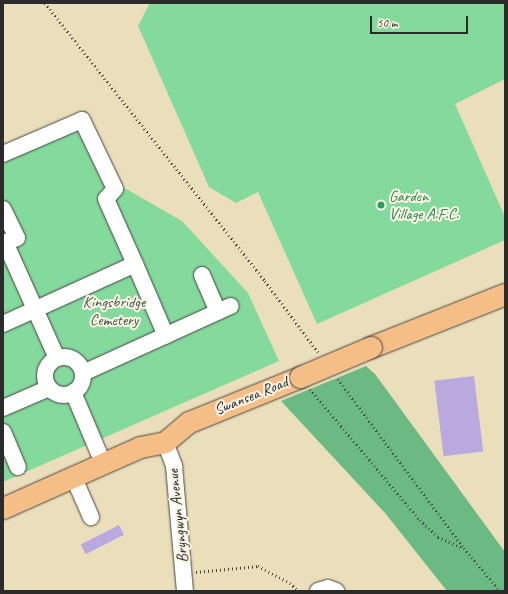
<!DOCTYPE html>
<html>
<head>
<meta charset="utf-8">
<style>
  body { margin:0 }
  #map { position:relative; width:508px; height:594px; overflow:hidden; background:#ebdfbb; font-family:Caveat,sans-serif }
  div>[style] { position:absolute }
  .green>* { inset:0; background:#84da9d }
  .forest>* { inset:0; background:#6bba84 }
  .building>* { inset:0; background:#b9a9df; transform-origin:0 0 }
  .path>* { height:2.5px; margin-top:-1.25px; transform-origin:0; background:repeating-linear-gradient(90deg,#484641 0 1px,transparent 0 4px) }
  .roads { filter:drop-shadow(0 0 1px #484641) drop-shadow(0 0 1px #484641) }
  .minor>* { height:16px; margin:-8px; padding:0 8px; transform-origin:8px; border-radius:8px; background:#fff }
  .minor>.ring { margin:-8px; padding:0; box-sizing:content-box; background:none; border:16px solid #fff; border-radius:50% }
  .major>* { height:21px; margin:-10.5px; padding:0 10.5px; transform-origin:10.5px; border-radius:10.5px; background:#f6be87 }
  .bridges { filter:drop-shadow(0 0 1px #484641) drop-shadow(0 0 1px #484641) }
  .major-bridge>* { height:21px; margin:-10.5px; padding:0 10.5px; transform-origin:10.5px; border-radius:10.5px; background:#f6be87 }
  .dots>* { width:11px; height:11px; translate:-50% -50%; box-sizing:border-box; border:2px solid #fcf5e5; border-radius:50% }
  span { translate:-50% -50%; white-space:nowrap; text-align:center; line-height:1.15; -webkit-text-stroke:4px #fcf5e5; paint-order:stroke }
  .leisure-label { font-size:16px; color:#27864d }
  .left { translate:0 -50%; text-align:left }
  .park-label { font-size:16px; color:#415748 }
  .street-label { font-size:16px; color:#2b2b2b }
  .frame { position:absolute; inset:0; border:4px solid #2b2b2b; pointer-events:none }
  .scale { position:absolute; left:370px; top:16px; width:98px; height:18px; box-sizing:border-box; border:2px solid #2b2b2b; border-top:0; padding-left:5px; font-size:12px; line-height:14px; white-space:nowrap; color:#2b2b2b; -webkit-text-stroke:3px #fcf5e5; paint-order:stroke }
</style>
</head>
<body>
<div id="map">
  <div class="green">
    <i style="clip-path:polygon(150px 3px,505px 3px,505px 79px,455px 104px,505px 217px,505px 240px,317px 324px,258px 192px,236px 203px,209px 187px,138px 26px)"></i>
    <i style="clip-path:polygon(86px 110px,121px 186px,182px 221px,248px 293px,279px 361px,3px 482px,3px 233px,8px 231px,3px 221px,3px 149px)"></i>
  </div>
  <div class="forest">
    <i style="clip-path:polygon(366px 366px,375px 374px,505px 552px,505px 591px,447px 591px,385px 513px,281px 401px)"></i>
  </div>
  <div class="building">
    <i style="left:474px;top:376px;width:76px;height:40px;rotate:83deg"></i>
    <i style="left:119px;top:525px;width:11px;height:43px;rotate:63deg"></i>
  </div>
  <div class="path">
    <i style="left:45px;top:3px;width:355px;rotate:51.6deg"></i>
    <i style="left:265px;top:281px;width:89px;rotate:53.3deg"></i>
    <i style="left:338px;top:379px;width:211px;rotate:53.3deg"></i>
    <i style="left:464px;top:548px;width:56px;rotate:50.1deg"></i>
    <i style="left:310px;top:389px;width:171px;rotate:50deg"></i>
    <i style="left:420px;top:520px;width:25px;rotate:43deg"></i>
    <i style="left:438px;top:537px;width:27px;rotate:24deg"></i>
    <i style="left:196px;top:572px;width:62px;rotate:-5.5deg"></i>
    <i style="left:258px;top:566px;width:36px;rotate:28deg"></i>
    <i style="left:290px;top:583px;width:12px;rotate:42deg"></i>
  </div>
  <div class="roads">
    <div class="minor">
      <i style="left:3px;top:154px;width:86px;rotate:-23.3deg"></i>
      <i style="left:82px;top:120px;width:76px;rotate:64.4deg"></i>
      <i style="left:115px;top:189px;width:13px;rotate:132deg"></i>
      <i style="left:106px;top:199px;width:71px;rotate:66deg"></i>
      <i style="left:3px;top:209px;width:32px;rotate:64deg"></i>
      <i style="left:17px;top:238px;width:15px;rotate:160deg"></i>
      <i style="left:5px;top:242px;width:127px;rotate:65.9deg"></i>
      <i style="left:202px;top:275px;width:40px;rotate:66.6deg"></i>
      <i style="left:3px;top:324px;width:145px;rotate:-24.4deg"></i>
      <i style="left:135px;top:264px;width:78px;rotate:66.7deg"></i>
      <i class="ring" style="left:45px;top:357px;width:22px;height:22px"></i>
      <i style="left:83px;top:373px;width:162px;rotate:-24.4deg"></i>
      <i style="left:73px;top:392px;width:77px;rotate:67.1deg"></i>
      <i style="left:3px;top:408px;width:50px;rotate:-23.5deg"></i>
      <i style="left:3px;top:432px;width:38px;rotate:67deg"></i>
      <i style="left:165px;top:442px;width:26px;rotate:69deg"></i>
      <i style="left:174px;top:466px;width:125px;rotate:85deg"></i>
      <i style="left:73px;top:476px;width:45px;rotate:66.3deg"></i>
      <i style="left:318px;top:591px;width:10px;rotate:-17deg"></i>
      <i style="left:328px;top:588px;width:9px;rotate:21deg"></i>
    </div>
    <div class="major">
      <i style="left:371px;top:347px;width:144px;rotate:-21.6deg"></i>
      <i style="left:3px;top:508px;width:150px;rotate:-24deg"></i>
      <i style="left:140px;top:447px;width:25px;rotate:-11deg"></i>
      <i style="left:165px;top:442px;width:31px;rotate:-40deg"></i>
      <i style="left:189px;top:422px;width:120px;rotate:-22.1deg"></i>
    </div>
  </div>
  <div class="bridges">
    <div class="major-bridge">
      <i style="left:300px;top:377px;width:77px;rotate:-22.9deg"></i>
    </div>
  </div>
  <div class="dots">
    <i style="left:381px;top:205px;background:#2e9e5b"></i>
  </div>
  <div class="leisure-label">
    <span class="left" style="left:389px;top:205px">Garden<br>Village A.F.C.</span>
  </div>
  <div class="park-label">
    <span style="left:114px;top:311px">Kingsbridge<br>Cemetery</span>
  </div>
  <div class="street-label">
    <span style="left:251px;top:396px;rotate:-22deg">Swansea Road</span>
    <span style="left:178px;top:516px;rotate:-96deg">Bryngwyn Avenue</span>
  </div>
  <div class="frame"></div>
  <div class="scale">50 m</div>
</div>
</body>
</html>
